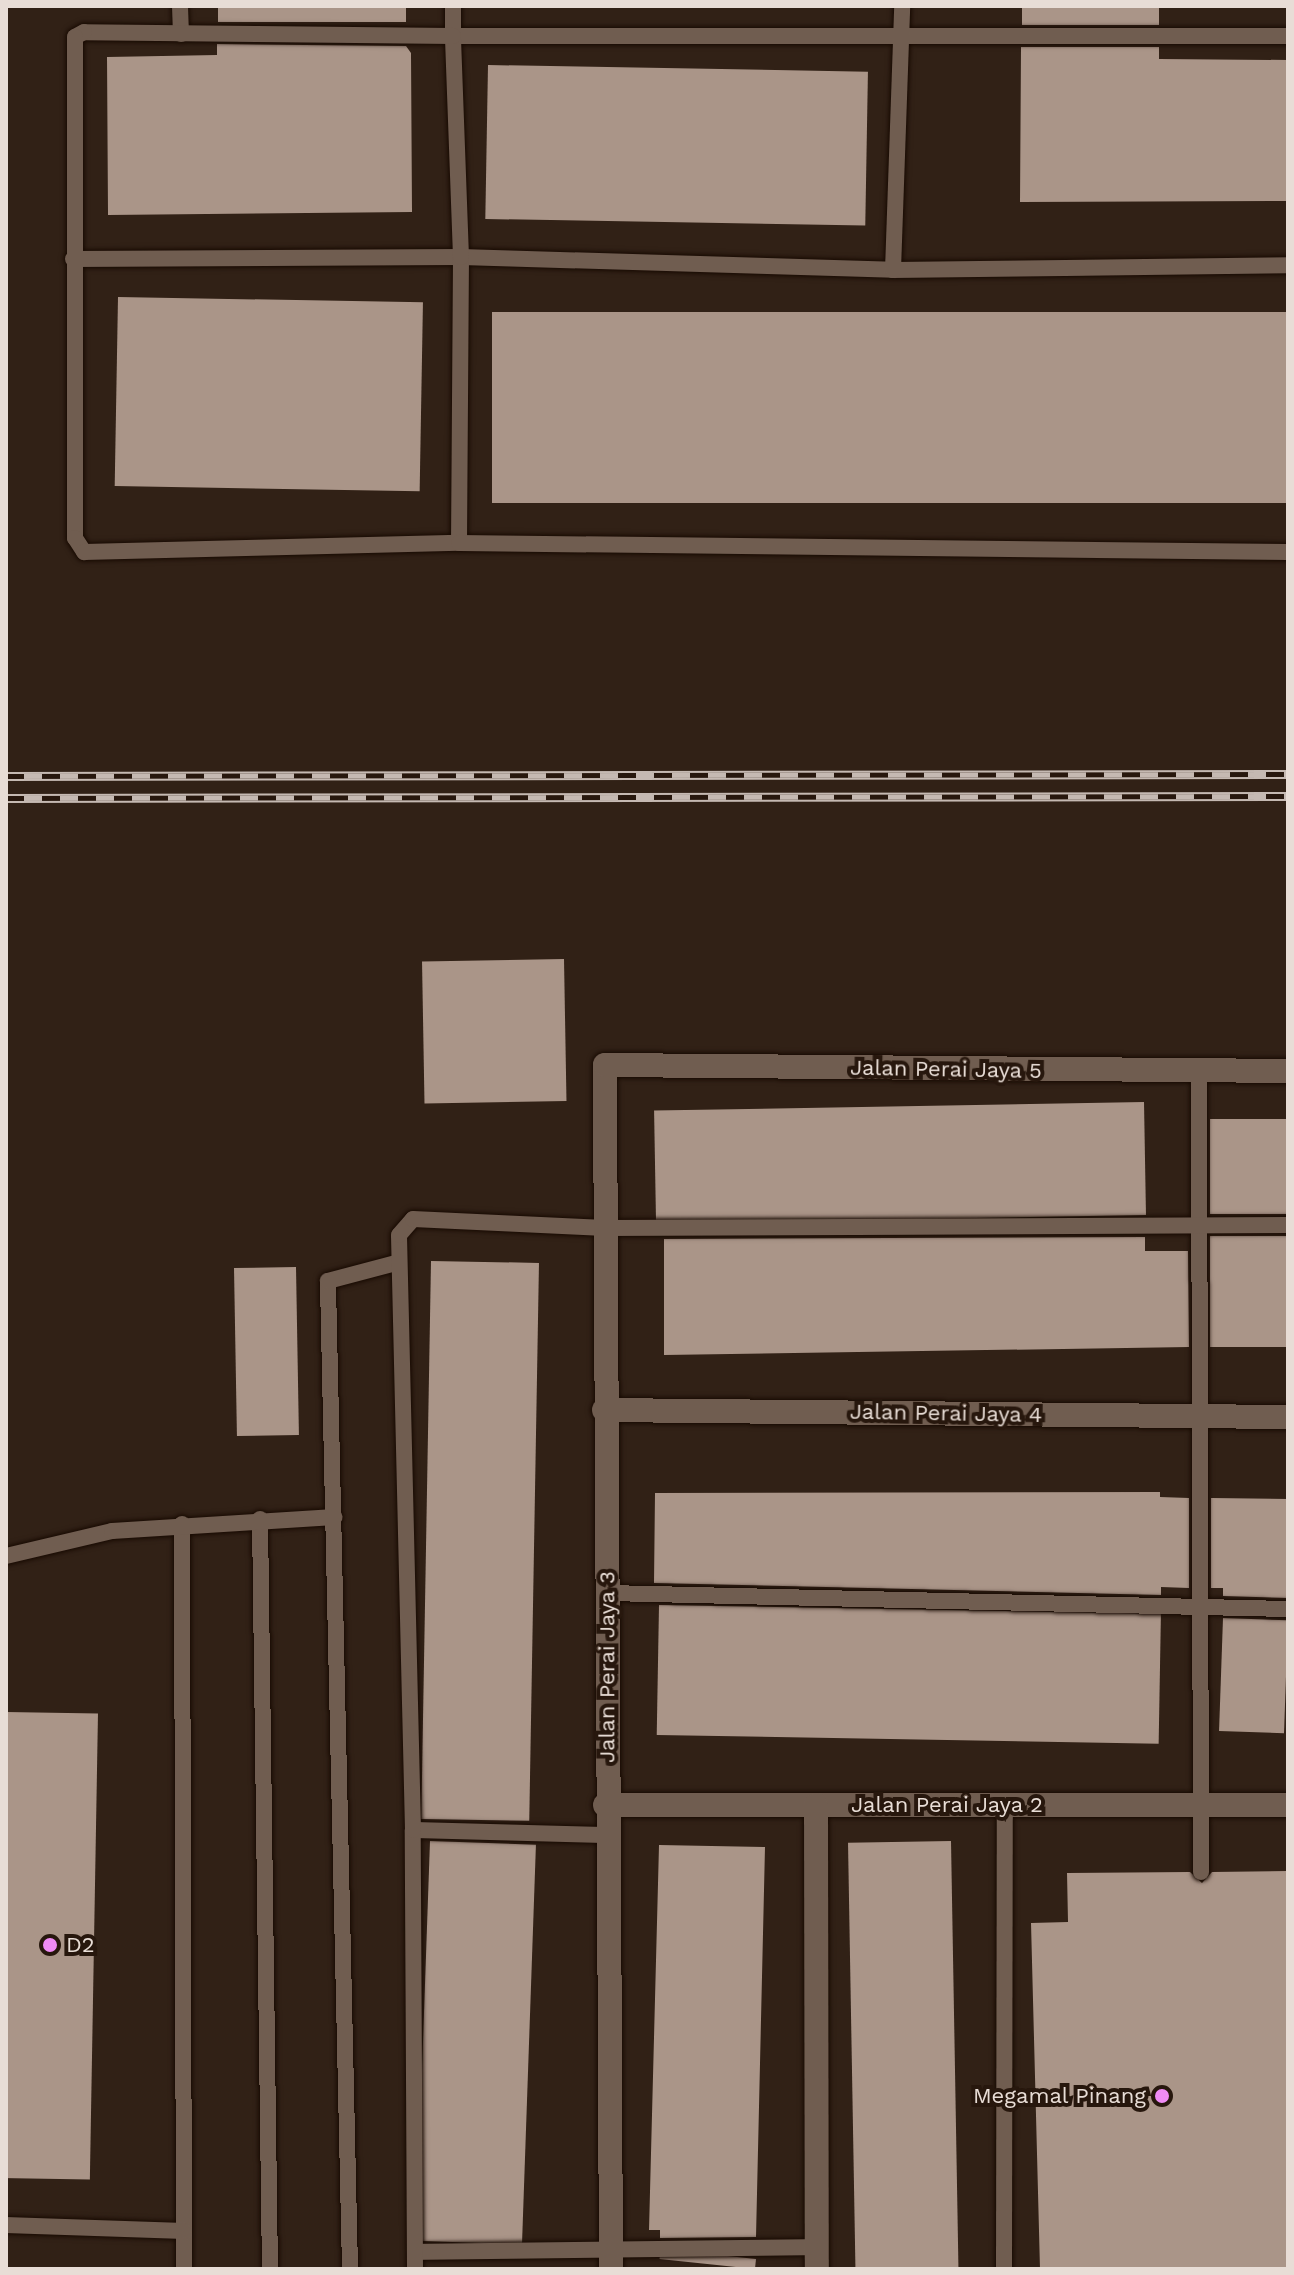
<!DOCTYPE html>
<html>
<head>
<meta charset="utf-8">
<style>
  body { margin:0 }
  #map { position:relative; width:1294px; height:2275px; overflow:hidden; background:#312116; font-family:"Work Sans",sans-serif }
  div>[style] { position:absolute }
  .building>* { inset:0; background:#aa9588; transform-origin:0 0 }
  .roads { filter:drop-shadow(0 0 2px #180a02) drop-shadow(0 0 2px #180a02) }
  .lane>* { height:16px; margin:-8px; padding:0 8px; transform-origin:8px; border-radius:8px; background:#705d50 }
  .street>* { height:24px; margin:-12px; padding:0 12px; transform-origin:12px; border-radius:12px; background:#705d50 }
  .rail>* { height:9px; margin-top:-4.5px; transform-origin:0; background:repeating-linear-gradient(90deg,#27170d 0 18px,#c5b9b2 0 36px); box-sizing:border-box; border-block:2px solid #c5b9b2 }
  .dots>* { width:22px; height:22px; translate:-50% -50%; box-sizing:border-box; border:4px solid #27170d; border-radius:50% }
  span { translate:-50% -50%; white-space:nowrap; text-align:center; line-height:1.15; -webkit-text-stroke:8px #27170d; paint-order:stroke }
  .street-label { font-size:22px; color:#e8ddd6 }
  .poi-label { font-size:22px; color:#e8ddd6 }
  .left { translate:0 -50%; text-align:left }
  .right { translate:-100% -50%; text-align:right }
  .frame { position:absolute; inset:0; border:8px solid #e8ddd6; pointer-events:none }
</style>
</head>
<body>
<div id="map">
  <div class="building">
    <i style="left:218px;top:6px;width:188px;height:16px"></i>
    <i style="left:1022px;top:6px;width:137px;height:19px"></i>
    <i style="clip-path:polygon(217px 44px,406px 46px,411px 53px,412px 212px,108px 215px,107px 57px,217px 55px)"></i>
    <i style="clip-path:polygon(1021px 47px,1159px 47px,1159px 59px,1288px 60px,1288px 201px,1020px 202px)"></i>
    <i style="left:488px;top:65px;width:380px;height:154px;rotate:1deg"></i>
    <i style="left:118px;top:297px;width:305px;height:189px;rotate:1deg"></i>
    <i style="left:492px;top:312px;width:796px;height:191px"></i>
    <i style="left:564px;top:959px;width:142px;height:142px;rotate:89deg"></i>
    <i style="left:1144px;top:1102px;width:113px;height:490px;rotate:89deg"></i>
    <i style="left:1210px;top:1119px;width:78px;height:95px"></i>
    <i style="left:1210px;top:1236px;width:78px;height:111px"></i>
    <i style="clip-path:polygon(1145px 1237px,1145px 1251px,1188px 1251px,1189px 1347px,664px 1355px,664px 1239px)"></i>
    <i style="left:431px;top:1261px;width:108px;height:558px;rotate:1deg"></i>
    <i style="left:296px;top:1267px;width:168px;height:62px;rotate:89deg"></i>
    <i style="clip-path:polygon(1160px 1492px,1160px 1497px,1189px 1498px,1189px 1588px,1161px 1587px,1161px 1595px,654px 1583px,655px 1493px)"></i>
    <i style="clip-path:polygon(1211px 1498px,1288px 1499px,1288px 1598px,1223px 1596px,1223px 1588px,1211px 1588px)"></i>
    <i style="left:659px;top:1605px;width:502px;height:130px;rotate:1deg"></i>
    <i style="left:1223px;top:1618px;width:65px;height:113px;rotate:2deg"></i>
    <i style="left:6px;top:1712px;width:92px;height:466px;rotate:1deg"></i>
    <i style="left:430px;top:1841px;width:106px;height:400px;rotate:2deg"></i>
    <i style="left:951px;top:1841px;width:428px;height:103px;rotate:89deg"></i>
    <i style="clip-path:polygon(659px 1845px,765px 1847px,756px 2237px,660px 2238px,660px 2230px,649px 2230px)"></i>
    <i style="clip-path:polygon(1288px 1871px,1288px 2269px,1040px 2269px,1031px 1923px,1068px 1922px,1067px 1873px,1190px 1872px,1202px 1883px,1212px 1872px)"></i>
    <i style="left:756px;top:2259px;width:10px;height:96px;rotate:96deg"></i>
  </div>
  <div class="roads">
    <div class="lane">
      <i style="left:180px;top:6px;width:28px;rotate:88deg"></i>
      <i style="left:453px;top:6px;width:30px;rotate:90deg"></i>
      <i style="left:453px;top:36px;width:835px"></i>
      <i style="left:73px;top:259px;width:388px;rotate:-0.3deg"></i>
      <i style="left:461px;top:257px;width:432px;rotate:1.7deg"></i>
      <i style="left:893px;top:270px;width:395px;rotate:-0.7deg"></i>
      <i style="left:893px;top:270px;width:264px;rotate:-88deg"></i>
      <i style="left:459px;top:543px;width:286px;rotate:-89.6deg"></i>
      <i style="left:461px;top:257px;width:221px;rotate:-92.1deg"></i>
      <i style="left:453px;top:36px;width:369px;rotate:-179.4deg"></i>
      <i style="left:84px;top:32px;width:10px;rotate:151deg"></i>
      <i style="left:75px;top:37px;width:501px;rotate:90deg"></i>
      <i style="left:75px;top:538px;width:17px;rotate:57deg"></i>
      <i style="left:84px;top:552px;width:375px;rotate:-1.4deg"></i>
      <i style="left:459px;top:543px;width:829px;rotate:0.62deg"></i>
      <i style="left:1199px;top:1072px;width:800px;rotate:89.86deg"></i>
      <i style="left:260px;top:1519px;width:750px;rotate:89.24deg"></i>
      <i style="left:182px;top:1524px;width:745px;rotate:89.85deg"></i>
      <i style="left:6px;top:1556px;width:109px;rotate:-13.3deg"></i>
      <i style="left:112px;top:1531px;width:223px;rotate:-3.6deg"></i>
      <i style="left:608px;top:1593px;width:680px;rotate:1.35deg"></i>
      <i style="left:413px;top:1830px;width:192px;rotate:1.5deg"></i>
      <i style="left:6px;top:2225px;width:178px;rotate:1.9deg"></i>
      <i style="left:415px;top:2252px;width:402px;rotate:-0.7deg"></i>
      <i style="left:350px;top:2269px;width:988px;rotate:-91.28deg"></i>
      <i style="left:328px;top:1281px;width:70px;rotate:-14.8deg"></i>
      <i style="left:415px;top:2269px;width:439px;rotate:-90.3deg"></i>
      <i style="left:413px;top:1830px;width:595px;rotate:-91.35deg"></i>
      <i style="left:399px;top:1235px;width:21px;rotate:-49deg"></i>
      <i style="left:413px;top:1219px;width:192px;rotate:2.7deg"></i>
      <i style="left:605px;top:1228px;width:683px;rotate:-0.25deg"></i>
      <i style="left:1004px;top:2269px;width:464px;rotate:-89.9deg"></i>
    </div>
    <div class="street">
      <i style="left:604px;top:1410px;width:684px;rotate:0.59deg"></i>
      <i style="left:605px;top:1805px;width:683px"></i>
      <i style="left:816px;top:1805px;width:464px;rotate:89.9deg"></i>
      <i style="left:611px;top:2269px;width:1204px;rotate:-90.29deg"></i>
      <i style="left:605px;top:1065px;width:683px;rotate:0.5deg"></i>
    </div>
  </div>
  <div class="rail">
    <i style="left:6px;top:776px;width:1282px;rotate:-0.09deg"></i>
    <i style="left:6px;top:798px;width:1282px;rotate:-0.09deg"></i>
  </div>
  <div class="dots">
    <i style="left:50px;top:1945px;background:#f08bf5"></i>
    <i style="left:1162px;top:2096px;background:#f08bf5"></i>
  </div>
  <div class="street-label">
    <span style="left:946px;top:1069px;rotate:1deg">Jalan Perai Jaya 5</span>
    <span style="left:946px;top:1413px;rotate:1deg">Jalan Perai Jaya 4</span>
    <span style="left:607px;top:1667px;rotate:-90deg">Jalan Perai Jaya 3</span>
    <span style="left:947px;top:1805px">Jalan Perai Jaya 2</span>
  </div>
  <div class="poi-label">
    <span class="left" style="left:66px;top:1945px">D2</span>
    <span class="right" style="left:1146px;top:2096px">Megamal Pinang</span>
  </div>
  <div class="frame"></div>
</div>
</body>
</html>
